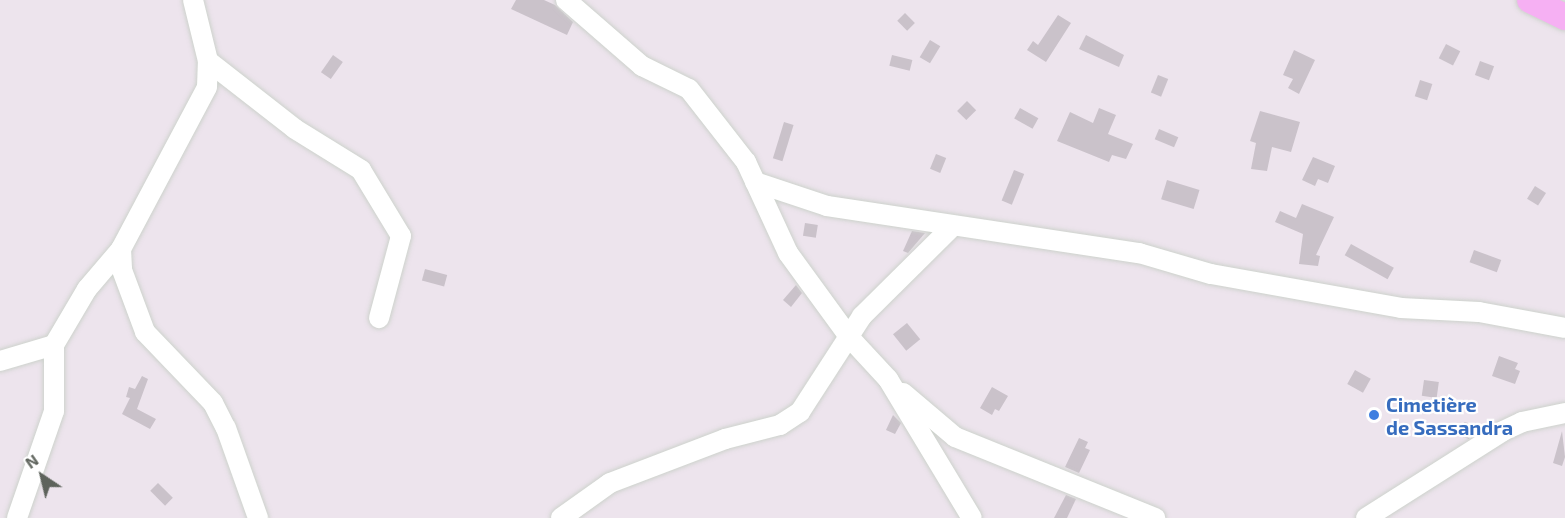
<!DOCTYPE html>
<html>
<head>
<meta charset="utf-8">
<style>
  body { margin:0 }
  #map { position:relative; width:1565px; height:518px; overflow:hidden; background:#ede4ed; font-family:"Exo 2",sans-serif }
  div>[style] { position:absolute }
  .building>* { inset:0; background:#cac2ca; transform-origin:0 0 }
  .roads { filter:drop-shadow(0 0 2px #cdd2cc) drop-shadow(0 0 2px #cdd2cc) }
  .minor>* { height:20px; margin:-10px; padding:0 10px; transform-origin:10px; border-radius:10px; background:#fff }
  .major>* { height:26px; margin:-13px; padding:0 13px; transform-origin:13px; border-radius:13px; background:#f6b0f3 }
  .dots>* { width:16px; height:16px; translate:-50% -50%; box-sizing:border-box; border:3px solid #fff; border-radius:50% }
  span { translate:-50% -50%; white-space:nowrap; text-align:center; line-height:1.15; -webkit-text-stroke:4.5px #fff; paint-order:stroke }
  .shop-label { font-size:20px; color:#366cbe; font-weight:700 }
  .left { translate:0 -50%; text-align:left }
  .north { position:absolute; left:12px; top:446px; width:60px; height:60px; -webkit-text-stroke:4px #fff; paint-order:stroke; rotate:325deg; font-size:16px; font-weight:700; line-height:24px; text-align:center; color:#5e635c }
  .north::after { content:''; display:block; margin:auto; width:21px; height:27px; background:#5e635c; clip-path:polygon(50% 0,100% 100%,50% 72%,0 100%) }
</style>
</head>
<body>
<div id="map">
  <div class="building">
    <i style="clip-path:polygon(516px 0,544px 0,555px 5px,573px 22px,567px 35px,511px 9px)"></i>
    <i style="left:905px;top:13px;width:14px;height:11px;rotate:45deg"></i>
    <i style="clip-path:polygon(1058px 15px,1071px 23px,1046px 62px,1027px 50px,1033px 41px,1038px 45px)"></i>
    <i style="clip-path:polygon(1086px 35px,1124px 55px,1119px 67px,1079px 49px)"></i>
    <i style="left:930px;top:40px;width:12px;height:20px;rotate:31deg"></i>
    <i style="left:1446px;top:44px;width:16px;height:16px;rotate:27deg"></i>
    <i style="clip-path:polygon(1294px 50px,1315px 60px,1299px 94px,1288px 88px,1293px 79px,1283px 75px)"></i>
    <i style="left:333px;top:55px;width:12px;height:21px;rotate:35deg"></i>
    <i style="left:892px;top:55px;width:21px;height:11px;rotate:14deg"></i>
    <i style="left:1480px;top:61px;width:15px;height:15px;rotate:20deg"></i>
    <i style="left:1158px;top:75px;width:11px;height:19px;rotate:22deg"></i>
    <i style="left:1420px;top:80px;width:13px;height:17px;rotate:18deg"></i>
    <i style="left:967px;top:101px;width:13px;height:14px;rotate:45deg"></i>
    <i style="left:1020px;top:108px;width:21px;height:12px;rotate:29deg"></i>
    <i style="clip-path:polygon(1099px 108px,1116px 115px,1108px 134px,1133px 144px,1126px 159px,1112px 155px,1109px 162px,1057px 141px,1070px 112px,1093px 123px)"></i>
    <i style="clip-path:polygon(1260px 111px,1300px 122px,1291px 152px,1272px 147px,1267px 171px,1251px 169px,1256px 143px,1250px 141px)"></i>
    <i style="left:784px;top:122px;width:10px;height:38px;rotate:17deg"></i>
    <i style="left:1159px;top:129px;width:21px;height:11px;rotate:23deg"></i>
    <i style="left:936px;top:154px;width:11px;height:16px;rotate:22deg"></i>
    <i style="clip-path:polygon(1313px 157px,1335px 166px,1328px 183px,1318px 179px,1315px 186px,1302px 180px)"></i>
    <i style="left:1014px;top:170px;width:11px;height:33px;rotate:22deg"></i>
    <i style="left:1167px;top:180px;width:34px;height:20px;rotate:17deg"></i>
    <i style="left:1535px;top:186px;width:13px;height:15px;rotate:32deg"></i>
    <i style="clip-path:polygon(1302px 204px,1334px 217px,1316px 255px,1320px 256px,1318px 266px,1299px 264px,1303px 234px,1275px 222px,1280px 211px,1296px 218px)"></i>
    <i style="left:805px;top:223px;width:13px;height:13px;rotate:9deg"></i>
    <i style="clip-path:polygon(912px 231px,925px 233px,908px 253px,903px 251px)"></i>
    <i style="left:1351px;top:244px;width:49px;height:13px;rotate:29deg"></i>
    <i style="left:1474px;top:250px;width:29px;height:13px;rotate:20deg"></i>
    <i style="left:425px;top:269px;width:23px;height:12px;rotate:15deg"></i>
    <i style="clip-path:polygon(796px 285px,802px 293px,791px 307px,783px 300px)"></i>
    <i style="left:907px;top:323px;width:21px;height:18px;rotate:51deg"></i>
    <i style="clip-path:polygon(1499px 356px,1518px 363px,1515px 369px,1520px 371px,1515px 384px,1492px 376px)"></i>
    <i style="left:1355px;top:370px;width:18px;height:16px;rotate:29deg"></i>
    <i style="clip-path:polygon(142px 376px,148px 379px,137px 409px,156px 419px,150px 429px,122px 414px,130px 398px,126px 397px,129px 387px,135px 389px)"></i>
    <i style="left:1424px;top:380px;width:15px;height:16px;rotate:8deg"></i>
    <i style="clip-path:polygon(992px 387px,1008px 396px,999px 411px,995px 409px,992px 415px,980px 408px)"></i>
    <i style="clip-path:polygon(893px 415px,901px 423px,895px 434px,886px 430px)"></i>
    <i style="clip-path:polygon(1464px 422px,1476px 425px,1469px 439px,1460px 436px)"></i>
    <i style="clip-path:polygon(1562px 431px,1565px 457px,1562px 466px,1553px 463px)"></i>
    <i style="clip-path:polygon(1079px 438px,1088px 442px,1085px 448px,1090px 450px,1079px 473px,1065px 467px)"></i>
    <i style="left:158px;top:483px;width:21px;height:11px;rotate:45deg"></i>
    <i style="clip-path:polygon(1066px 495px,1076px 499px,1067px 518px,1054px 518px)"></i>
  </div>
  <div class="roads">
    <div class="minor">
      <i style="left:566px;top:0;width:101px;rotate:41deg"></i>
      <i style="left:642px;top:66px;width:52px;rotate:26.1deg"></i>
      <i style="left:689px;top:89px;width:93px;rotate:52deg"></i>
      <i style="left:746px;top:162px;width:100px;rotate:65.2deg"></i>
      <i style="left:788px;top:253px;width:105px;rotate:53.9deg"></i>
      <i style="left:850px;top:338px;width:56px;rotate:47.2deg"></i>
      <i style="left:888px;top:379px;width:162px;rotate:58.9deg"></i>
      <i style="left:208px;top:61px;width:110px;rotate:38deg"></i>
      <i style="left:295px;top:129px;width:78px;rotate:31.8deg"></i>
      <i style="left:361px;top:170px;width:77px;rotate:58.8deg"></i>
      <i style="left:401px;top:236px;width:85px;rotate:105deg"></i>
      <i style="left:755px;top:182px;width:76px;rotate:18.4deg"></i>
      <i style="left:827px;top:206px;width:316px;rotate:8.6deg"></i>
      <i style="left:1139px;top:253px;width:75px;rotate:16.3deg"></i>
      <i style="left:1211px;top:274px;width:193px;rotate:10.1deg"></i>
      <i style="left:1401px;top:308px;width:78px;rotate:2.9deg"></i>
      <i style="left:1479px;top:312px;width:87px;rotate:10.5deg"></i>
      <i style="left:121px;top:249px;width:21px;rotate:87deg"></i>
      <i style="left:122px;top:270px;width:66px;rotate:69.6deg"></i>
      <i style="left:145px;top:332px;width:98px;rotate:46.2deg"></i>
      <i style="left:213px;top:403px;width:28px;rotate:63deg"></i>
      <i style="left:226px;top:428px;width:96px;rotate:70.4deg"></i>
      <i style="left:0;top:361px;width:56px;rotate:-16.5deg"></i>
      <i style="left:903px;top:393px;width:68px;rotate:40.2deg"></i>
      <i style="left:955px;top:437px;width:216px;rotate:22deg"></i>
      <i style="left:17px;top:518px;width:113px;rotate:-70.9deg"></i>
      <i style="left:54px;top:411px;width:66px;rotate:-90deg"></i>
      <i style="left:54px;top:345px;width:65px;rotate:-59.5deg"></i>
      <i style="left:87px;top:289px;width:52px;rotate:-49.6deg"></i>
      <i style="left:121px;top:249px;width:183px;rotate:-62deg"></i>
      <i style="left:207px;top:87px;width:26px;rotate:-88deg"></i>
      <i style="left:208px;top:61px;width:63px;rotate:-103.8deg"></i>
      <i style="left:561px;top:518px;width:60px;rotate:-35.5deg"></i>
      <i style="left:610px;top:483px;width:123px;rotate:-20.9deg"></i>
      <i style="left:725px;top:439px;width:57px;rotate:-14.3deg"></i>
      <i style="left:780px;top:425px;width:24px;rotate:-33deg"></i>
      <i style="left:800px;top:412px;width:114px;rotate:-57.1deg"></i>
      <i style="left:862px;top:316px;width:127px;rotate:-44.7deg"></i>
      <i style="left:1366px;top:518px;width:162px;rotate:-32.4deg"></i>
      <i style="left:1503px;top:431px;width:21px;rotate:-25deg"></i>
      <i style="left:1522px;top:422px;width:44px;rotate:-11.8deg"></i>
    </div>
    <div class="major">
      <i style="left:1530px;top:0;width:39px;rotate:26deg"></i>
    </div>
  </div>
  <div class="dots">
    <i style="left:1374px;top:415px;background:#3f7fe0"></i>
  </div>
  <div class="shop-label">
    <span class="left" style="left:1386px;top:416px">Cimetière<br>de Sassandra</span>
  </div>
  <div class="north">N</div>
</div>
</body>
</html>
